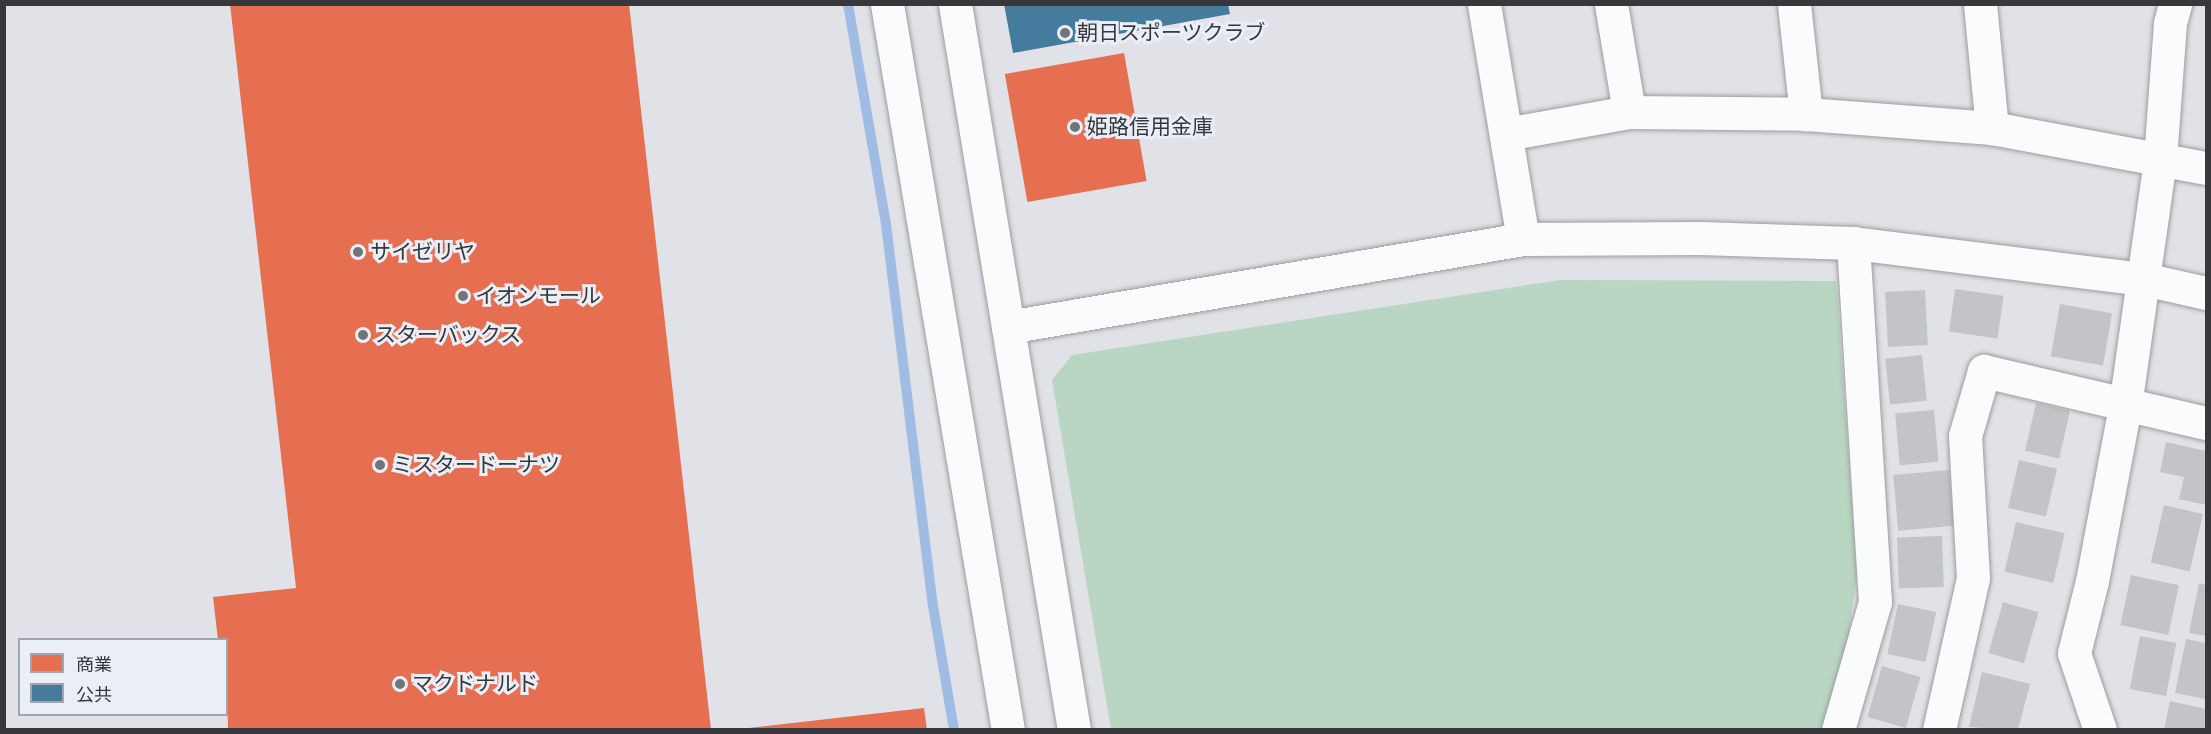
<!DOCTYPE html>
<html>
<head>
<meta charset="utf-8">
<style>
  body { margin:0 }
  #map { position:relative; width:2211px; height:734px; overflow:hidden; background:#e0e2e7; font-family:Roboto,"Noto Sans JP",sans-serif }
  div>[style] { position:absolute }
  .green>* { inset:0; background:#b8d6c2 }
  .shops>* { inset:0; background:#e76f51; transform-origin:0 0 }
  .public>* { inset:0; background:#457b9d }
  .stream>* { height:10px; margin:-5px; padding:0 5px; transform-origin:5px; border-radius:5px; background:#a0bce5 }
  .building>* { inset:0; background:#c4c4c8; transform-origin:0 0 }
  .roads { filter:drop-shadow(0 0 2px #9c9da1) drop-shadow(0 0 2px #9c9da1) }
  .minor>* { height:33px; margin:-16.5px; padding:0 16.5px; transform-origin:16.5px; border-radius:16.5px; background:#fafbfb }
  .dots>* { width:16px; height:16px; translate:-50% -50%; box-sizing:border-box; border:3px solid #eaeef7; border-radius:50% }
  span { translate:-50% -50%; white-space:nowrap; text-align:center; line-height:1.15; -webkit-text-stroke:6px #eaeef7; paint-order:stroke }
  .poi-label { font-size:21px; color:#36383b }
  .left { translate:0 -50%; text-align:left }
  .frame { position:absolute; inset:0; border:6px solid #36383b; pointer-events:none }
  .legend { position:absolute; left:18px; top:638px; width:210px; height:78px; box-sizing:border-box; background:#eaeef7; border:2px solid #a2a5ac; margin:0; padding:8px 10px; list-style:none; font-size:18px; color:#36383b }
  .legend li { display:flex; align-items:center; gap:12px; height:30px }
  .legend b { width:30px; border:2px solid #a2a5ac }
</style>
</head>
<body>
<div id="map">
  <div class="green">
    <i style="clip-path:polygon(1560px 280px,1836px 281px,1857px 575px,1843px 672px,1821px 729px,1111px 729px,1052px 380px,1072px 355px)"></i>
  </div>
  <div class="shops">
    <i style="clip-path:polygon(230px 4px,629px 4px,711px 730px,228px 730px,226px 640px,218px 640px,213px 597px,296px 588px)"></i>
    <i style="left:1124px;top:53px;width:130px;height:121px;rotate:80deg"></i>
    <i style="clip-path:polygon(924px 708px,927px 730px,749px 730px,749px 728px)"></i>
  </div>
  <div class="public">
    <i style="clip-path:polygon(1004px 4px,1228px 4px,1230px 14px,1013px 53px)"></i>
  </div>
  <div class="stream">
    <i style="left:848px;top:4px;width:223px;rotate:80.2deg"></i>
    <i style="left:886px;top:224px;width:385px;rotate:83deg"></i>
    <i style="left:933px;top:606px;width:126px;rotate:80.4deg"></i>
  </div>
  <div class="building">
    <i style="left:1955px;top:289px;width:49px;height:43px;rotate:8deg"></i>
    <i style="left:1925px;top:290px;width:55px;height:40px;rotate:87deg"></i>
    <i style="left:2060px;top:304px;width:53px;height:53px;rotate:10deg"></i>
    <i style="left:1922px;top:355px;width:46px;height:37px;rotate:84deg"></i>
    <i style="left:2036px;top:403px;width:35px;height:49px;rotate:13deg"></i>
    <i style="left:1934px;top:410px;width:52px;height:39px;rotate:85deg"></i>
    <i style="clip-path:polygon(2166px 442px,2206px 451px,2206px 505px,2179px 499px,2184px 477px,2160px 472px)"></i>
    <i style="left:2019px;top:460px;width:39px;height:49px;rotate:13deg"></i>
    <i style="left:1949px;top:470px;width:56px;height:56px;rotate:85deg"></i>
    <i style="left:2164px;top:505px;width:40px;height:59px;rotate:13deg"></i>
    <i style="left:2016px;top:522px;width:50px;height:51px;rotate:13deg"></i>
    <i style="left:1942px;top:536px;width:51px;height:45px;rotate:88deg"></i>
    <i style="left:2131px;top:575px;width:49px;height:51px;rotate:12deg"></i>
    <i style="clip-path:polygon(2199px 583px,2206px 585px,2206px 636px,2189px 633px)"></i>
    <i style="left:2003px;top:602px;width:37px;height:53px;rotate:16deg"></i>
    <i style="left:1898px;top:604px;width:39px;height:51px;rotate:12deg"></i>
    <i style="left:2140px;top:636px;width:37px;height:54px;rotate:11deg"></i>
    <i style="clip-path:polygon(2186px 639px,2206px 643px,2206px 699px,2175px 693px)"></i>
    <i style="left:1882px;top:666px;width:40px;height:53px;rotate:16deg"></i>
    <i style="clip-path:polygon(1982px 672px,2030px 684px,2018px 730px,1969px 727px)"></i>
    <i style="clip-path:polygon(2170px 701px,2206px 709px,2206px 730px,2164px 730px)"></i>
  </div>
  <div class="roads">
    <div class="minor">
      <i style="left:887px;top:4px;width:736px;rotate:80.54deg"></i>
      <i style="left:955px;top:4px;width:736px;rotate:80.69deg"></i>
      <i style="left:1484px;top:4px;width:238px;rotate:80.6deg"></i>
      <i style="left:1611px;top:4px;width:109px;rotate:80.5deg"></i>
      <i style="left:1629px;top:112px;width:177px;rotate:0.6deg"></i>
      <i style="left:1806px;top:114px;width:187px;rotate:4.3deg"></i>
      <i style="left:1992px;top:128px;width:218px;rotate:10.6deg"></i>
      <i style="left:1794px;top:4px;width:111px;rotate:83.8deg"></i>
      <i style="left:1980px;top:4px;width:125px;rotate:84.5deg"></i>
      <i style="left:1506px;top:134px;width:125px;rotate:-10.1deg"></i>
      <i style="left:1008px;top:327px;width:522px;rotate:-9.7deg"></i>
      <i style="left:1523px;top:239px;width:177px;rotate:-0.3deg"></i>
      <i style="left:1700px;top:238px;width:153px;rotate:1.9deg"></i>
      <i style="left:1853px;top:243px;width:293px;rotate:7.1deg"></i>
      <i style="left:2144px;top:279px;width:64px;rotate:12.7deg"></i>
      <i style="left:1838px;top:730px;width:133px;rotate:-73.9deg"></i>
      <i style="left:1875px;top:602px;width:360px;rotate:-93.5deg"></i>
      <i style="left:1939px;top:730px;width:156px;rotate:-77.4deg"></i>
      <i style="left:1973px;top:578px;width:142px;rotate:-93.2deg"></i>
      <i style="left:1965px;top:436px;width:68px;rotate:-73.7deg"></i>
      <i style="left:1984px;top:371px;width:228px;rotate:13.2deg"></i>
      <i style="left:2100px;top:730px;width:81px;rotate:-108.7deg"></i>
      <i style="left:2074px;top:653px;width:74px;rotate:-76deg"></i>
      <i style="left:2092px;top:581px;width:178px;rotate:-79.3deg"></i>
      <i style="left:2125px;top:406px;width:249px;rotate:-81.9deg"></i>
      <i style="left:2160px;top:159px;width:136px;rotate:-85.8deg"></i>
      <i style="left:2170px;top:23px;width:20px;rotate:-75deg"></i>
    </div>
  </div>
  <div class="dots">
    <i style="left:1065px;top:33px;background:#727477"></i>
    <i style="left:1075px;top:127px;background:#727477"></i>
    <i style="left:358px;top:252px;background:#727477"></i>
    <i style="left:463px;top:296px;background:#727477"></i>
    <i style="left:363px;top:335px;background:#727477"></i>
    <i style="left:380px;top:465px;background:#727477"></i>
    <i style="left:400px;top:684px;background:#727477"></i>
  </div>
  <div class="poi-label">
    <span class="left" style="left:1077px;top:33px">朝日スポーツクラブ</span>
    <span class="left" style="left:1087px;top:127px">姫路信用金庫</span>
    <span class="left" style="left:370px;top:252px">サイゼリヤ</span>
    <span class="left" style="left:475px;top:296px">イオンモール</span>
    <span class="left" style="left:375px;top:335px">スターバックス</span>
    <span class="left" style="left:392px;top:465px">ミスタードーナツ</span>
    <span class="left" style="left:412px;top:684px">マクドナルド</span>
  </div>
  <div class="frame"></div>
  <ul class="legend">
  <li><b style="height:16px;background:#e76f51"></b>商業</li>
  <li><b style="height:16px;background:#457b9d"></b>公共</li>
  </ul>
</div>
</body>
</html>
